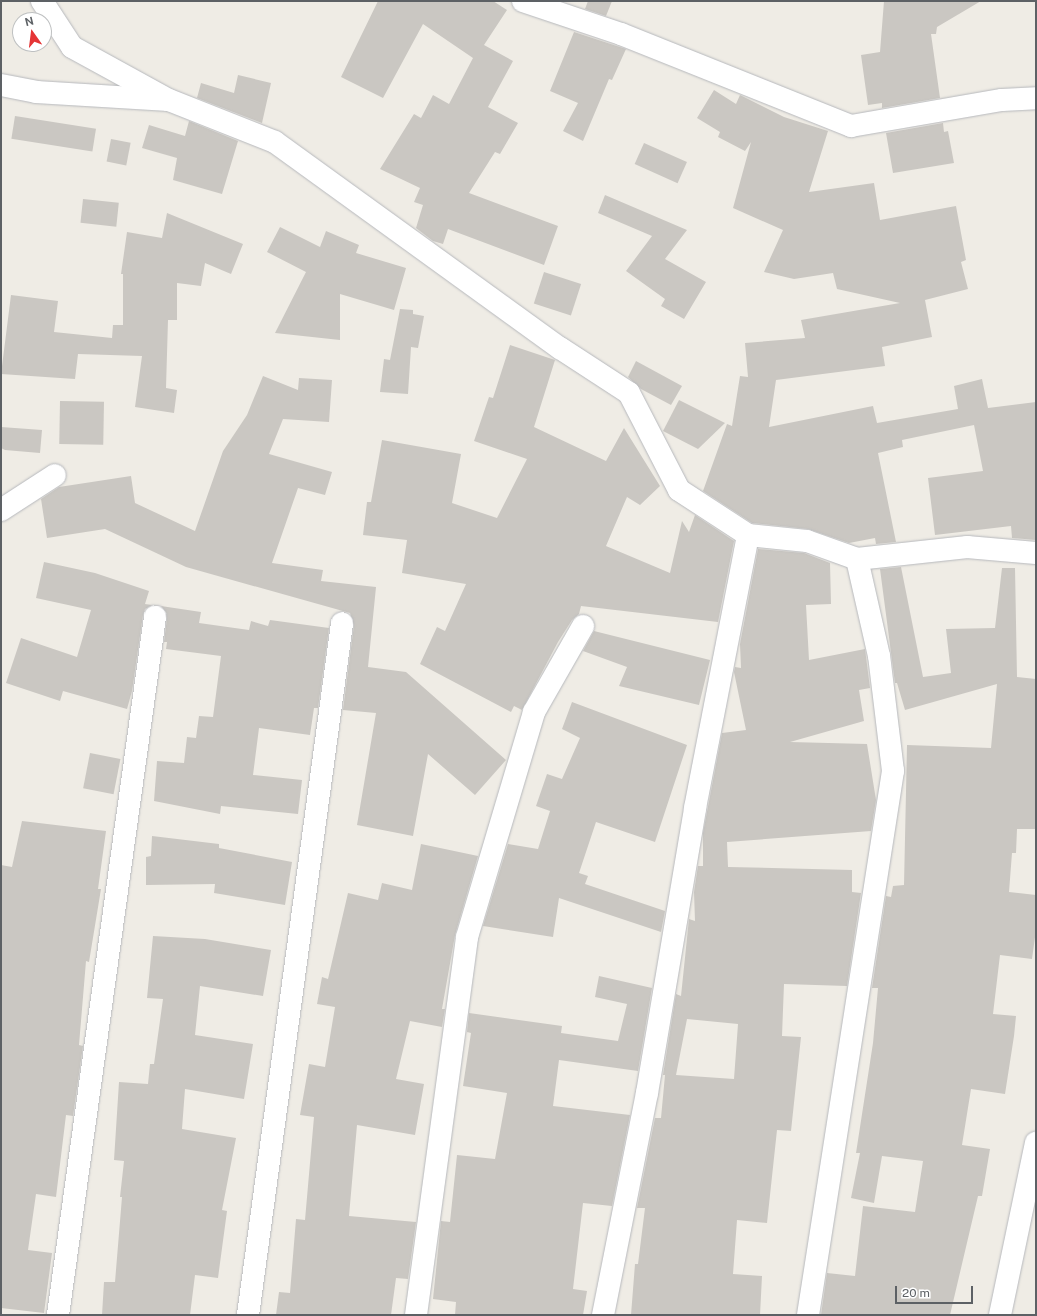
<!DOCTYPE html>
<html>
<head>
<meta charset="utf-8">
<style>
  body { margin:0 }
  #map { position:relative; width:1037px; height:1316px; overflow:hidden; background:#efece5; font-family:"Public Sans",sans-serif }
  div>[style] { position:absolute }
  .building>* { inset:0; background:#cac7c2; transform-origin:0 0 }
  .roads { filter:drop-shadow(0 0 1px #b6b8bc) drop-shadow(0 0 1px #b6b8bc) }
  .minor>* { height:22px; margin:-11px; padding:0 11px; transform-origin:11px; border-radius:11px; background:#fff }
  span { translate:-50% -50%; white-space:nowrap; text-align:center; line-height:1.15; -webkit-text-stroke:3.5px #fff; paint-order:stroke }
  .frame { position:absolute; inset:0; border:2px solid #5d6165; pointer-events:none }
  .north { position:absolute; left:12px; top:12px; width:40px; height:40px; box-sizing:border-box; background:#fff; border:1px solid #bec0c1; border-radius:50%; rotate:346deg; font-size:11px; font-weight:700; line-height:16px; text-align:center; color:#5d6165 }
  .north::after { content:''; display:block; margin:auto; width:14px; height:18px; background:#e53536; clip-path:polygon(50% 0,100% 100%,50% 72%,0 100%) }
  .scale { position:absolute; left:895px; top:1286px; width:78px; height:18px; box-sizing:border-box; border:2px solid #5d6165; border-top:0; padding-left:5px; font-size:12px; line-height:14px; white-space:nowrap; color:#5d6165; -webkit-text-stroke:3px #fff; paint-order:stroke }
</style>
</head>
<body>
<div id="map">
  <div class="building">
    <i style="clip-path:polygon(378px 1px,493px 1px,507px 10px,484px 45px,513px 61px,488px 107px,518px 123px,500px 154px,495px 152px,469px 193px,558px 226px,544px 265px,448px 229px,443px 244px,433px 241px,416px 228px,423px 205px,414px 202px,420px 188px,380px 169px,414px 114px,421px 118px,433px 95px,449px 104px,473px 58px,423px 24px,383px 98px,341px 77px)"></i>
    <i style="clip-path:polygon(588px 1px,612px 1px,606px 16px,585px 9px)"></i>
    <i style="clip-path:polygon(884px 1px,981px 1px,937px 27px,936px 34px,931px 34px,940px 98px,882px 108px,882px 103px,868px 105px,861px 55px,880px 52px)"></i>
    <i style="clip-path:polygon(574px 32px,626px 49px,612px 80px,609px 79px,583px 141px,563px 131px,578px 103px,550px 91px)"></i>
    <i style="clip-path:polygon(238px 75px,271px 83px,262px 123px,197px 98px,201px 83px,234px 93px)"></i>
    <i style="clip-path:polygon(714px 90px,736px 104px,740px 95px,784px 117px,828px 131px,809px 192px,874px 183px,880px 220px,956px 206px,966px 260px,961px 262px,968px 289px,925px 300px,932px 337px,882px 347px,885px 366px,776px 380px,769px 427px,873px 406px,877px 423px,958px 409px,954px 386px,982px 379px,988px 408px,1036px 402px,1036px 540px,1012px 538px,1011px 526px,935px 535px,928px 478px,983px 471px,974px 425px,902px 440px,903px 447px,878px 453px,896px 542px,876px 544px,875px 538px,849px 543px,808px 529px,752px 523px,703px 491px,727px 424px,732px 426px,740px 376px,748px 377px,745px 343px,805px 338px,801px 320px,900px 303px,837px 289px,833px 273px,794px 279px,764px 272px,783px 230px,733px 208px,751px 142px,745px 151px,718px 137px,720px 132px,697px 118px)"></i>
    <i style="left:15px;top:116px;width:82px;height:23px;rotate:9deg"></i>
    <i style="clip-path:polygon(189px 121px,238px 141px,222px 194px,173px 180px,177px 158px,142px 148px,149px 125px,185px 136px)"></i>
    <i style="clip-path:polygon(943px 123px,944px 132px,948px 131px,954px 163px,893px 173px,886px 133px)"></i>
    <i style="left:111px;top:139px;width:20px;height:23px;rotate:11deg"></i>
    <i style="left:644px;top:143px;width:47px;height:23px;rotate:24deg"></i>
    <i style="clip-path:polygon(605px 195px,687px 230px,665px 259px,706px 282px,684px 319px,661px 306px,665px 299px,626px 271px,652px 236px,598px 213px)"></i>
    <i style="left:83px;top:199px;width:36px;height:24px;rotate:6deg"></i>
    <i style="clip-path:polygon(167px 213px,243px 244px,231px 274px,205px 263px,201px 286px,177px 283px,177px 320px,168px 320px,166px 388px,177px 390px,174px 413px,135px 407px,142px 356px,78px 354px,75px 379px,1px 374px,11px 295px,58px 301px,54px 332px,112px 338px,113px 325px,123px 325px,123px 274px,121px 274px,127px 232px,162px 238px)"></i>
    <i style="clip-path:polygon(280px 227px,320px 247px,326px 231px,359px 245px,356px 253px,406px 268px,394px 310px,340px 294px,340px 340px,275px 333px,306px 272px,267px 252px)"></i>
    <i style="left:544px;top:272px;width:39px;height:33px;rotate:18deg"></i>
    <i style="clip-path:polygon(400px 309px,413px 310px,413px 314px,424px 316px,418px 348px,411px 347px,408px 394px,380px 392px,384px 359px,390px 360px)"></i>
    <i style="clip-path:polygon(510px 345px,555px 360px,534px 427px,606px 461px,624px 428px,660px 486px,640px 505px,627px 497px,606px 546px,670px 573px,682px 521px,689px 532px,695px 515px,734px 541px,718px 622px,581px 606px,579px 614px,572px 620px,558px 642px,522px 710px,514px 706px,511px 712px,420px 664px,437px 627px,445px 631px,466px 584px,402px 573px,407px 540px,363px 535px,367px 502px,371px 502px,382px 440px,461px 454px,452px 503px,497px 518px,527px 459px,474px 441px,489px 397px,493px 398px)"></i>
    <i style="clip-path:polygon(636px 361px,682px 386px,671px 405px,641px 389px,628px 377px)"></i>
    <i style="clip-path:polygon(263px 376px,298px 390px,299px 378px,332px 380px,329px 422px,283px 419px,269px 454px,332px 472px,325px 495px,298px 488px,272px 563px,323px 570px,321px 581px,376px 587px,368px 667px,406px 672px,506px 760px,475px 795px,428px 754px,413px 836px,357px 825px,376px 713px,343px 710px,354px 625px,350px 613px,186px 567px,105px 529px,47px 538px,41px 499px,59px 487px,131px 476px,135px 503px,195px 531px,223px 451px,247px 415px)"></i>
    <i style="clip-path:polygon(679px 400px,725px 423px,698px 449px,663px 431px)"></i>
    <i style="left:60px;top:401px;width:44px;height:43px;rotate:1deg"></i>
    <i style="clip-path:polygon(1px 427px,42px 430px,40px 453px,5px 450px,1px 448px)"></i>
    <i style="clip-path:polygon(evenodd,758px 549px,804px 553px,830px 563px,831px 604px,806px 605px,809px 660px,865px 649px,870px 688px,859px 690px,864px 721px,790px 742px,867px 744px,876px 800px,871px 831px,727px 842px,728px 867px,852px 870px,852px 892px,861px 893px,847px 986px,784px 984px,782px 1036px,801px 1037px,791px 1131px,777px 1130px,767px 1223px,737px 1220px,733px 1274px,762px 1276px,760px 1315px,631px 1315px,635px 1264px,638px 1264px,645px 1208px,637px 1208px,655px 1118px,661px 1118px,665px 1075px,663px 1075px,676px 994px,681px 996px,689px 919px,695px 921px,694px 892px,698px 866px,703px 866px,703px 833px,722px 733px,746px 730px,734px 672px,735px 667px,741px 668px,740px 644px,758px 549px,687px 1019px,738px 1024px,734px 1079px,676px 1075px,687px 1019px)"></i>
    <i style="clip-path:polygon(44px 562px,95px 573px,149px 591px,145px 604px,152px 605px,145px 609px,143px 615px,132px 691px,127px 709px,63px 691px,60px 701px,6px 683px,21px 638px,77px 657px,91px 610px,36px 598px)"></i>
    <i style="clip-path:polygon(901px 567px,923px 677px,951px 673px,946px 629px,995px 628px,1002px 568px,1015px 568px,1017px 677px,1036px 679px,1036px 829px,1017px 829px,1016px 853px,1012px 853px,1009px 892px,1036px 895px,1036px 930px,1032px 959px,1000px 955px,993px 1014px,1016px 1016px,1014px 1036px,1005px 1094px,971px 1089px,962px 1145px,990px 1149px,982px 1196px,978px 1196px,950px 1315px,821px 1315px,827px 1273px,855px 1276px,863px 1206px,915px 1212px,923px 1161px,882px 1156px,874px 1203px,851px 1198px,860px 1153px,856px 1153px,873px 1043px,878px 988px,872px 988px,886px 896px,891px 897px,893px 886px,904px 885px,907px 745px,991px 748px,997px 684px,905px 710px,897px 683px,895px 683px,880px 569px)"></i>
    <i style="clip-path:polygon(161px 606px,201px 612px,199px 623px,249px 630px,251px 621px,268px 626px,270px 620px,329px 628px,318px 708px,314px 708px,310px 735px,259px 728px,253px 775px,302px 780px,298px 814px,221px 806px,220px 814px,154px 801px,157px 761px,184px 763px,187px 737px,196px 738px,199px 716px,213px 717px,221px 656px,166px 649px,167px 642px,164px 642px,167px 618px,166px 612px)"></i>
    <i style="clip-path:polygon(594px 631px,710px 660px,699px 705px,619px 686px,627px 667px,583px 651px)"></i>
    <i style="clip-path:polygon(572px 702px,687px 745px,655px 842px,596px 822px,579px 873px,588px 876px,585px 884px,665px 911px,661px 932px,559px 898px,553px 937px,483px 926px,508px 844px,538px 849px,550px 811px,536px 806px,547px 774px,562px 779px,580px 738px,562px 729px)"></i>
    <i style="left:90px;top:753px;width:31px;height:36px;rotate:11deg"></i>
    <i style="clip-path:polygon(22px 821px,106px 831px,98px 889px,101px 889px,89px 962px,86px 961px,79px 1045px,83px 1046px,73px 1116px,66px 1115px,56px 1197px,36px 1194px,28px 1250px,52px 1253px,44px 1313px,1px 1308px,1px 865px,12px 867px)"></i>
    <i style="clip-path:polygon(152px 836px,219px 844px,219px 848px,292px 862px,285px 905px,214px 893px,215px 884px,146px 885px,146px 857px,151px 856px)"></i>
    <i style="clip-path:polygon(421px 844px,478px 856px,455px 935px,442px 1009px,445px 1009px,442px 1027px,410px 1021px,396px 1079px,424px 1084px,415px 1135px,357px 1125px,349px 1216px,416px 1222px,408px 1279px,396px 1278px,391px 1315px,276px 1315px,279px 1292px,290px 1293px,296px 1219px,305px 1220px,314px 1117px,300px 1115px,309px 1064px,325px 1067px,335px 1007px,317px 1004px,322px 977px,328px 979px,348px 893px,378px 900px,382px 883px,412px 890px)"></i>
    <i style="clip-path:polygon(153px 936px,205px 939px,271px 950px,263px 996px,200px 986px,195px 1035px,253px 1044px,244px 1099px,185px 1089px,182px 1129px,236px 1138px,222px 1210px,227px 1211px,218px 1278px,195px 1275px,190px 1315px,102px 1315px,104px 1282px,115px 1282px,122px 1197px,120px 1197px,124px 1161px,114px 1160px,119px 1082px,148px 1084px,150px 1064px,154px 1064px,163px 999px,147px 998px)"></i>
    <i style="clip-path:polygon(599px 976px,652px 988px,638px 1071px,559px 1060px,553px 1106px,630px 1115px,612px 1206px,583px 1203px,573px 1289px,587px 1291px,583px 1315px,455px 1315px,456px 1302px,433px 1299px,441px 1221px,450px 1222px,457px 1155px,495px 1159px,507px 1093px,463px 1086px,471px 1033px,467px 1032px,469px 1013px,562px 1026px,561px 1033px,618px 1041px,627px 1004px,595px 997px)"></i>
  </div>
  <div class="roads">
    <div class="minor">
      <i style="left:42px;top:1px;width:55px;rotate:56.9deg"></i>
      <i style="left:72px;top:47px;width:111px;rotate:28.7deg"></i>
      <i style="left:169px;top:100px;width:114px;rotate:21.6deg"></i>
      <i style="left:275px;top:142px;width:352px;rotate:35.9deg"></i>
      <i style="left:560px;top:348px;width:82px;rotate:33.1deg"></i>
      <i style="left:629px;top:393px;width:109px;rotate:62.7deg"></i>
      <i style="left:679px;top:490px;width:82px;rotate:33.1deg"></i>
      <i style="left:748px;top:535px;width:59px;rotate:5.8deg"></i>
      <i style="left:807px;top:541px;width:53px;rotate:19.8deg"></i>
      <i style="left:857px;top:559px;width:111px;rotate:-6.2deg"></i>
      <i style="left:967px;top:547px;width:69px;rotate:5deg"></i>
      <i style="left:523px;top:1px;width:103px;rotate:18.6deg"></i>
      <i style="left:621px;top:34px;width:248px;rotate:21.8deg"></i>
      <i style="left:851px;top:126px;width:153px;rotate:-9.8deg"></i>
      <i style="left:1002px;top:100px;width:34px;rotate:-3deg"></i>
      <i style="left:1px;top:85px;width:36px;rotate:11deg"></i>
      <i style="left:36px;top:92px;width:129px;rotate:3.5deg"></i>
      <i style="left:1px;top:510px;width:64px;rotate:-32.9deg"></i>
      <i style="left:58px;top:1315px;width:705px;rotate:-82.09deg"></i>
      <i style="left:248px;top:1315px;width:698px;rotate:-82.26deg"></i>
      <i style="left:416px;top:1315px;width:381px;rotate:-82.3deg"></i>
      <i style="left:467px;top:937px;width:235px;rotate:-73.4deg"></i>
      <i style="left:534px;top:712px;width:99px;rotate:-60.3deg"></i>
      <i style="left:603px;top:1315px;width:226px;rotate:-78.8deg"></i>
      <i style="left:647px;top:1093px;width:289px;rotate:-80.4deg"></i>
      <i style="left:695px;top:808px;width:278px;rotate:-79deg"></i>
      <i style="left:808px;top:1315px;width:551px;rotate:-81.12deg"></i>
      <i style="left:893px;top:771px;width:116px;rotate:-96.9deg"></i>
      <i style="left:879px;top:656px;width:99px;rotate:-102.8deg"></i>
      <i style="left:1000px;top:1315px;width:176px;rotate:-78.2deg"></i>
    </div>
  </div>
  <div class="frame"></div>
  <div class="north">N</div>
  <div class="scale">20 m</div>
</div>
</body>
</html>
